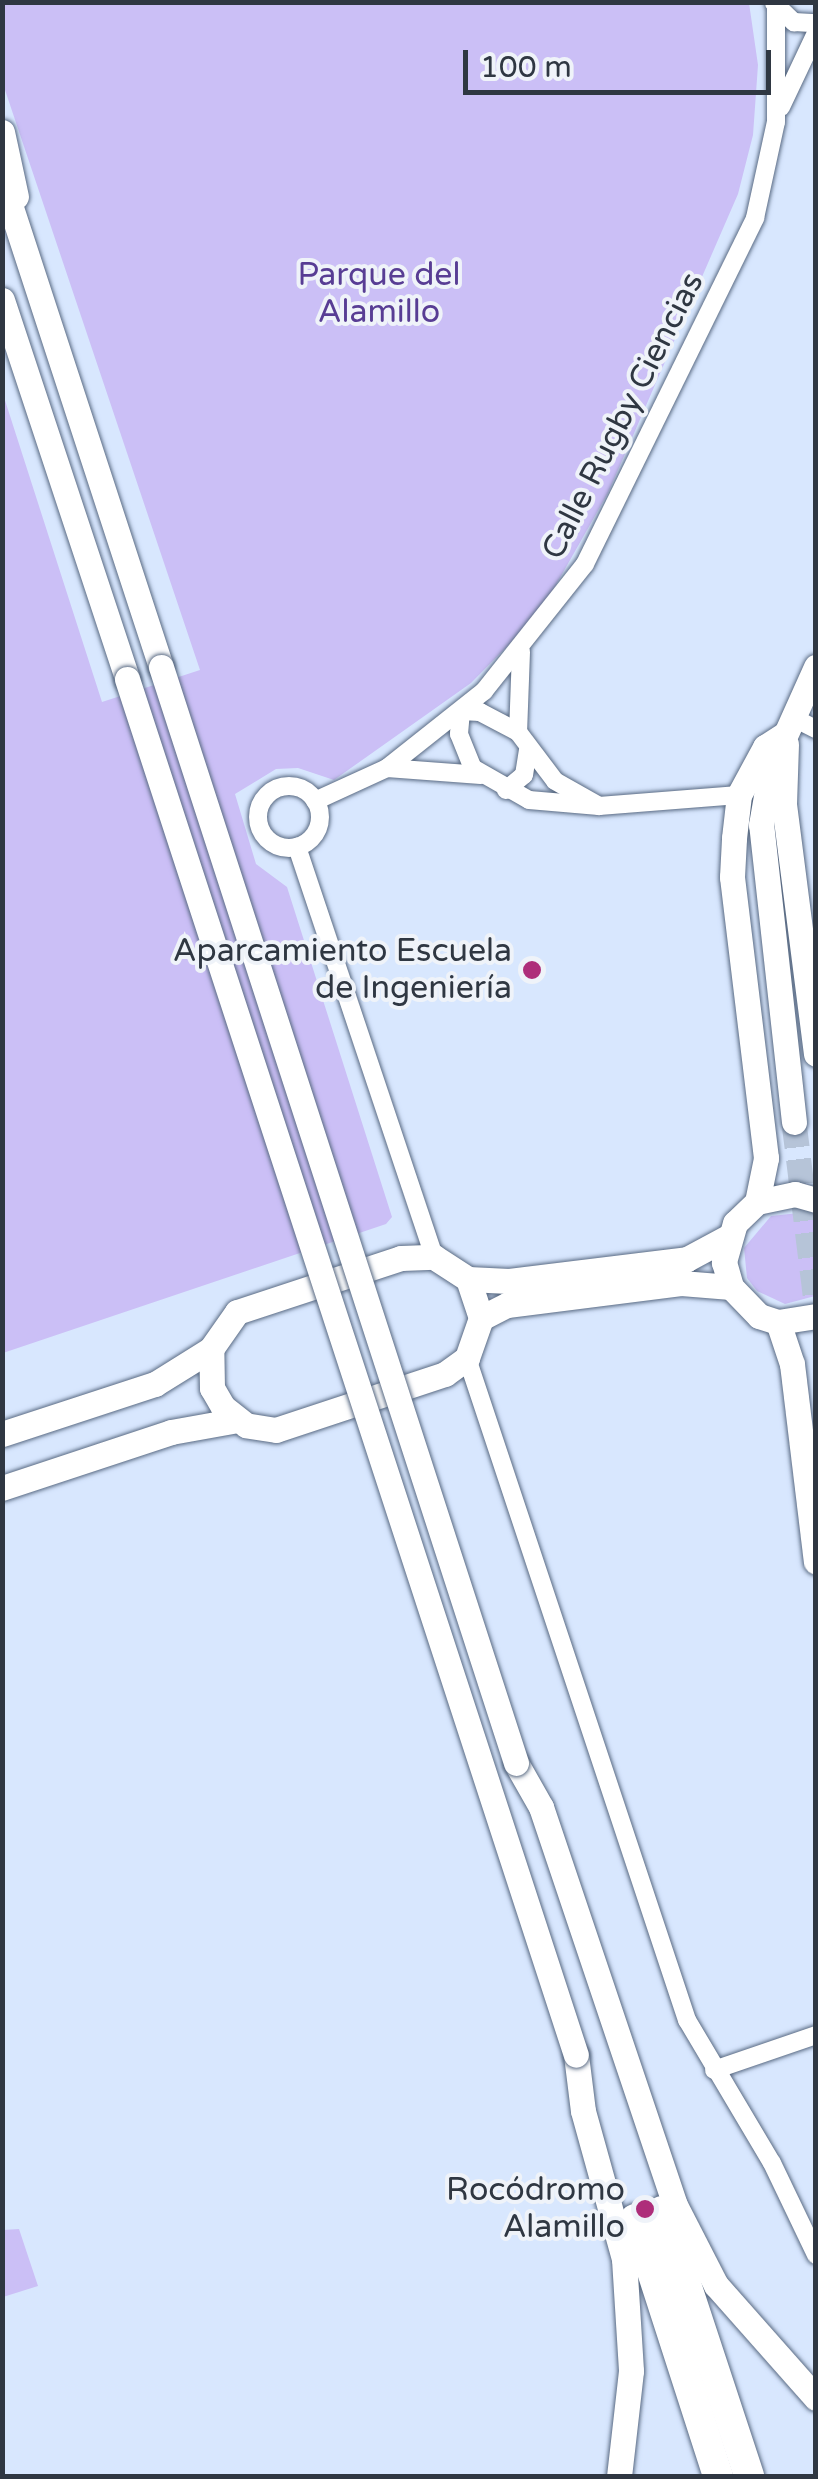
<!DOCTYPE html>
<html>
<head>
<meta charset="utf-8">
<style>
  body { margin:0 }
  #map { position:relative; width:818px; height:2479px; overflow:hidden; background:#d8e7fe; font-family:"Varela Round",sans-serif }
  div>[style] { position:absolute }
  .green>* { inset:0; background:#cbbff6 }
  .secondary-tunnel>* { height:25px; margin-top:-12.5px; transform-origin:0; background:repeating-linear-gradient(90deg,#b6c4d8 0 25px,transparent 0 37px) }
  .roads { filter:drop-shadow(0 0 2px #596a83) drop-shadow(0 0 2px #596a83) }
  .street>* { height:18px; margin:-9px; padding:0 9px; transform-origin:9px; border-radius:9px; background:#fff }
  .street>.ring { margin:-9px; padding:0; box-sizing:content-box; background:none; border:18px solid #fff; border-radius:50% }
  .secondary>* { height:25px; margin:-12.5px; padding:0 12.5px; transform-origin:12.5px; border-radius:12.5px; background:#fff }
  .highway>* { height:30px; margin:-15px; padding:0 15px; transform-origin:15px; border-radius:15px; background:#fff }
  .bridges { filter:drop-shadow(0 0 2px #596a83) drop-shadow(0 0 2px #596a83) }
  .secondary-bridge>* { height:25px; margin:-12.5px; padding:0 12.5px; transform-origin:12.5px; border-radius:12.5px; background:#fff }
  .dots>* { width:28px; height:28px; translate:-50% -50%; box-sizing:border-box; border:5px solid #eff3f9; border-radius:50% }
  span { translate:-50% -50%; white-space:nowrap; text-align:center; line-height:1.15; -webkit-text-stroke:8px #eff3f9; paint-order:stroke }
  .park-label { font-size:32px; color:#583d94 }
  .street-label { font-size:32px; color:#2f3742 }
  .poi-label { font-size:32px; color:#2f3742 }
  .right { translate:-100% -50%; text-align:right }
  .frame { position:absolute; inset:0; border:5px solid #2f3742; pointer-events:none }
  .scale { position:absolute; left:463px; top:50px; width:308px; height:45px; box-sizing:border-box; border:5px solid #2f3742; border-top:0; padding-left:12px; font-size:30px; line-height:35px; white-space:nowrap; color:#2f3742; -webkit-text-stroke:8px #eff3f9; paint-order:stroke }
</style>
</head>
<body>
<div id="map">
  <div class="green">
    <i style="clip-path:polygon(3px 3px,749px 3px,758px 65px,753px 135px,738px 194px,608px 493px,540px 613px,471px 683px,334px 780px,298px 768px,276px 769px,235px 794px,256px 864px,287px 887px,392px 1217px,386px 1224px,3px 1353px,2px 391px,102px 702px,200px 670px,3px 84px)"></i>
    <i style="clip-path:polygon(799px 1213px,815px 1221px,815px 1296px,785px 1304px,757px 1291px,747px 1278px,744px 1248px,771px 1216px)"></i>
    <i style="clip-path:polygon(19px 2229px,38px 2286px,3px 2297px,3px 2230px)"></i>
  </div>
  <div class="secondary-tunnel">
    <i style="left:794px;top:1122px;width:179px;rotate:83deg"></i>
  </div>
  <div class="roads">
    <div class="street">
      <i style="left:774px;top:3px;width:28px;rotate:44deg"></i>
      <i style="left:794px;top:22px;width:22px;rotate:3deg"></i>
      <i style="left:781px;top:107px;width:82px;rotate:-64.7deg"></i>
      <i style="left:521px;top:652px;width:80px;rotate:92.1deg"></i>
      <i style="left:518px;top:732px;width:61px;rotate:52.9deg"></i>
      <i style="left:555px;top:781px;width:51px;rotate:29.6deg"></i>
      <i style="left:792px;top:717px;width:27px;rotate:27deg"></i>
      <i style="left:518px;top:732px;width:43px;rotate:-152.2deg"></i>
      <i style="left:480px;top:712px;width:19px;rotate:-177deg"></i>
      <i style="left:461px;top:711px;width:23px;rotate:95deg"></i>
      <i style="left:459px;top:734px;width:37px;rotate:68deg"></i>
      <i style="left:473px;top:768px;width:64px;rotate:29.7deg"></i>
      <i style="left:529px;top:800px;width:70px;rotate:4.9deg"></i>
      <i style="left:599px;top:806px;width:140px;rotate:-4.5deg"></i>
      <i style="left:387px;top:768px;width:94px;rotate:4.3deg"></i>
      <i class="ring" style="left:258px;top:786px;width:44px;height:44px"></i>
      <i style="left:506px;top:790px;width:23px;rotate:-40deg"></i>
      <i style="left:524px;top:775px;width:25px;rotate:-81deg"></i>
      <i style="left:315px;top:801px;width:79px;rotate:-24.6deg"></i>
      <i style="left:387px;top:768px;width:124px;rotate:-38.4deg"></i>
      <i style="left:484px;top:691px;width:162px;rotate:-51.5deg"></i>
      <i style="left:585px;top:564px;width:386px;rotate:-63.8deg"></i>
      <i style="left:755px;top:218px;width:98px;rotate:-77.7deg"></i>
      <i style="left:776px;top:122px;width:115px;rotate:-90deg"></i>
      <i style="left:297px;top:847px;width:432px;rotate:71.5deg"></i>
      <i style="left:467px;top:1358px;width:698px;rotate:71.62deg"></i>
      <i style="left:687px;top:2020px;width:166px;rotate:59.3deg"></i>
      <i style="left:772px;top:2163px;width:102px;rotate:64.4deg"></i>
      <i style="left:714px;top:2070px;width:108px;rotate:-18.9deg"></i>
    </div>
    <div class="secondary">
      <i style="left:2px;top:132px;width:66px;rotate:77.8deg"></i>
      <i style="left:2px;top:180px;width:512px;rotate:71.92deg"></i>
      <i style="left:2px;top:300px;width:399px;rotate:71.7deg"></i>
      <i style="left:786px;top:744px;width:60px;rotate:91.9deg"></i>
      <i style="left:784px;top:804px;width:252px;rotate:82.7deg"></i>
      <i style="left:794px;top:1122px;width:299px;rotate:-96.3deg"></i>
      <i style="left:761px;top:825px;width:59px;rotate:-80.2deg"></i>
      <i style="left:771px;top:767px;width:110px;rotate:-65.8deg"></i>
      <i style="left:816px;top:1200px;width:22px;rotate:-164deg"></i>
      <i style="left:795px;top:1194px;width:39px;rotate:168deg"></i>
      <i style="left:757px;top:1202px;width:30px;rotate:136deg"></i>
      <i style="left:735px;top:1223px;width:41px;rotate:105.8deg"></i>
      <i style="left:724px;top:1262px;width:26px;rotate:74deg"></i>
      <i style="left:731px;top:1287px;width:40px;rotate:46deg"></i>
      <i style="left:759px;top:1316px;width:20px;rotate:18deg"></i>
      <i style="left:778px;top:1322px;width:38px;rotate:-9deg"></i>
      <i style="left:757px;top:1202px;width:45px;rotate:-78.4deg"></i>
      <i style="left:766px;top:1158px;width:283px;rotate:-96.9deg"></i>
      <i style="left:732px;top:877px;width:39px;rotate:-87deg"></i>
      <i style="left:734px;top:838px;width:43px;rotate:-83.4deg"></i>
      <i style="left:739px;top:795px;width:55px;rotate:-61.6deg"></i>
      <i style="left:765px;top:747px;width:24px;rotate:-33deg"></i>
      <i style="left:434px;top:1257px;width:40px;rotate:32.9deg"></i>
      <i style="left:468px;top:1279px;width:41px;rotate:71.6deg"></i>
      <i style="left:481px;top:1318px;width:42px;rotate:109.3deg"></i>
      <i style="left:467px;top:1358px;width:27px;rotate:144deg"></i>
      <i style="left:445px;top:1374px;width:178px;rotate:161.7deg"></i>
      <i style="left:276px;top:1430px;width:30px;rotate:-171deg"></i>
      <i style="left:246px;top:1425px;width:29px;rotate:-142deg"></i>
      <i style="left:223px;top:1407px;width:22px;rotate:-120deg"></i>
      <i style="left:212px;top:1388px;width:39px;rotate:-91deg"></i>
      <i style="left:211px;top:1349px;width:45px;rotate:-54.9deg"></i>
      <i style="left:237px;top:1312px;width:173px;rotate:-18.2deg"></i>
      <i style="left:401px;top:1258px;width:33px;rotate:-2deg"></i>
      <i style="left:468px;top:1279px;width:41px;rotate:2.8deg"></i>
      <i style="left:509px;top:1281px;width:179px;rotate:-7deg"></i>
      <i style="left:687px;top:1259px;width:47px;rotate:-28.2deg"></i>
      <i style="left:481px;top:1318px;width:29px;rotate:-27deg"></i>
      <i style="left:507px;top:1305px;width:175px;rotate:-7.2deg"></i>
      <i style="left:681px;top:1283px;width:50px;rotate:4.6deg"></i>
      <i style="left:778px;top:1322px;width:44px;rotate:71.6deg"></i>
      <i style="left:792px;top:1364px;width:199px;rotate:83.1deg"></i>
      <i style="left:2px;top:1434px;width:161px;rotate:-18.1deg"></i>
      <i style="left:155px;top:1384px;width:66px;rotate:-32deg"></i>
      <i style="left:2px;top:1488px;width:178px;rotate:-18.3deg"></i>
      <i style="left:171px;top:1432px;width:68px;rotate:-10.2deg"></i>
      <i style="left:516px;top:1763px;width:51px;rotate:60.4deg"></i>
      <i style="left:541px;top:1807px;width:420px;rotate:71.4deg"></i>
      <i style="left:675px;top:2205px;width:90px;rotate:62.9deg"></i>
      <i style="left:716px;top:2285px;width:151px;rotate:48.5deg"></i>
      <i style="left:576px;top:2055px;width:56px;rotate:82.9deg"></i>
      <i style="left:583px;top:2111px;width:154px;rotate:74.5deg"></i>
      <i style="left:624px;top:2259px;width:112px;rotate:86.4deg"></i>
      <i style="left:631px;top:2371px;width:106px;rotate:96.5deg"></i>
    </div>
    <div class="highway">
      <i style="left:662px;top:2211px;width:279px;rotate:71.8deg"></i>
      <i style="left:635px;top:2219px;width:270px;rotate:72.1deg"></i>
    </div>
  </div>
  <div class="bridges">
    <div class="secondary-bridge">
      <i style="left:161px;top:667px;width:1152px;rotate:72.05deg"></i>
      <i style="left:127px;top:679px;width:1447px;rotate:71.93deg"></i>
    </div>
  </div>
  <div class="dots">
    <i style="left:532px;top:970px;background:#ae2e7a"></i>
    <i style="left:645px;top:2209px;background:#ae2e7a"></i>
  </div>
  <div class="park-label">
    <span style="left:379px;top:294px">Parque del<br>Alamillo</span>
  </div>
  <div class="street-label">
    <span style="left:623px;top:416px;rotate:-63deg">Calle Rugby Ciencias</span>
  </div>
  <div class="poi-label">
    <span class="right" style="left:512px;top:970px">Aparcamiento Escuela<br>de Ingeniería</span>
    <span class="right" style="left:625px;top:2209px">Rocódromo<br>Alamillo</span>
  </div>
  <div class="frame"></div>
  <div class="scale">100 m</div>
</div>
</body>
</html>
